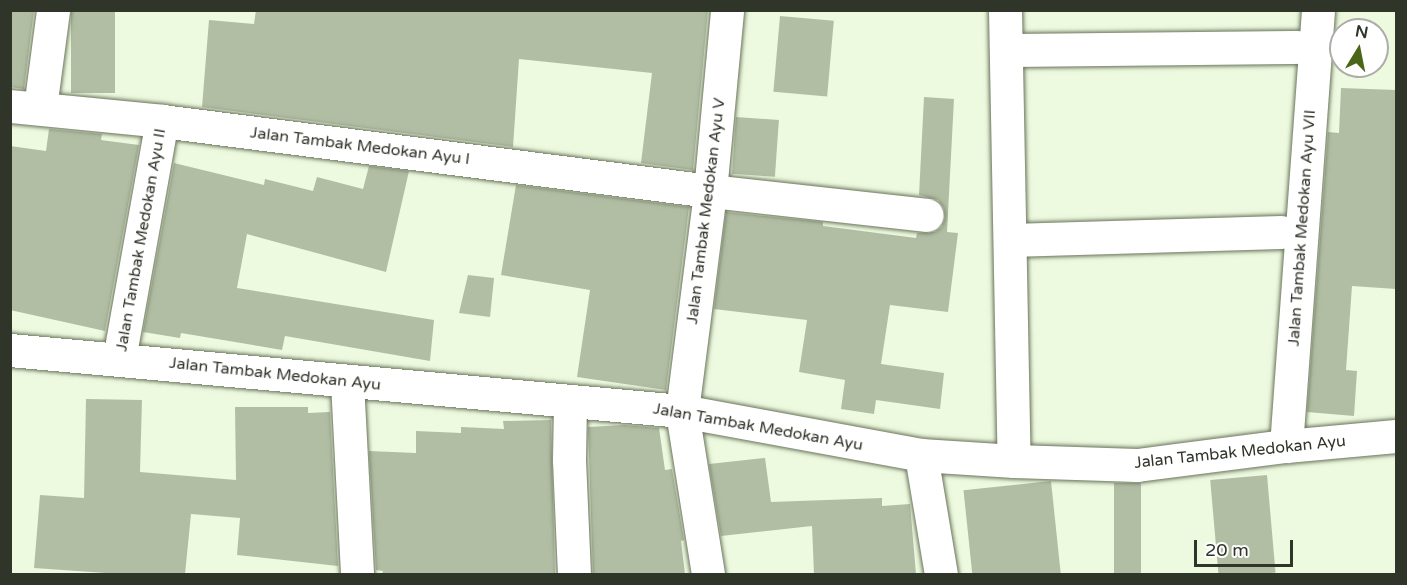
<!DOCTYPE html>
<html>
<head>
<meta charset="utf-8">
<style>
  body { margin:0 }
  #map { position:relative; width:1407px; height:585px; overflow:hidden; background:#eefadf; font-family:"Varela Round",sans-serif }
  div>[style] { position:absolute }
  .building>* { inset:0; background:#b2bea4; transform-origin:0 0 }
  .roads { filter:drop-shadow(0 0 2px #68735b) drop-shadow(0 0 2px #68735b) }
  .minor>* { height:33px; margin:-16.5px; padding:0 16.5px; transform-origin:16.5px; border-radius:16.5px; background:#fff }
  span { translate:-50% -50%; white-space:nowrap; text-align:center; line-height:1.15; -webkit-text-stroke:6px #fff; paint-order:stroke }
  .street-label { font-size:16px; color:#30352a }
  .frame { position:absolute; inset:0; border:12px solid #30352a; pointer-events:none }
  .north { position:absolute; left:1329px; top:18px; width:60px; height:60px; box-sizing:border-box; background:#fff; border:2px solid #acaeaa; border-radius:50%; rotate:10deg; font-size:16px; font-weight:700; line-height:24px; text-align:center; color:#30352a }
  .north::after { content:''; display:block; margin:auto; width:21px; height:27px; background:#4a6618; clip-path:polygon(50% 0,100% 100%,50% 72%,0 100%) }
  .scale { position:absolute; left:1194px; top:540px; width:99px; height:27px; box-sizing:border-box; border:3px solid #30352a; border-top:0; padding-left:8px; font-size:18px; line-height:21px; white-space:nowrap; color:#30352a; -webkit-text-stroke:4px #fff; paint-order:stroke }
</style>
</head>
<body>
<div id="map">
  <div class="building">
    <i style="clip-path:polygon(10px 10px,34px 10px,24px 89px,10px 87px)"></i>
    <i style="left:71px;top:10px;width:44px;height:83px"></i>
    <i style="clip-path:polygon(256px 10px,708px 10px,693px 170px,641px 163px,652px 73px,519px 59px,513px 147px,202px 107px,209px 20px,254px 24px)"></i>
    <i style="left:780px;top:16px;width:54px;height:76px;rotate:5deg"></i>
    <i style="clip-path:polygon(1341px 88px,1396px 90px,1396px 289px,1352px 286px,1346px 370px,1357px 371px,1354px 416px,1307px 412px,1328px 132px,1339px 133px)"></i>
    <i style="clip-path:polygon(924px 97px,954px 99px,947px 232px,958px 233px,948px 312px,890px 305px,881px 364px,944px 373px,940px 409px,876px 400px,874px 414px,841px 409px,845px 380px,799px 372px,807px 320px,714px 309px,726px 212px,823px 222px,823px 226px,916px 238px,917px 233px,935px 232px,942px 227px,945px 218px,944px 208px,938px 200px,919px 195px)"></i>
    <i style="left:736px;top:117px;width:43px;height:57px;rotate:4deg"></i>
    <i style="clip-path:polygon(49px 129px,102px 134px,101px 140px,139px 145px,105px 331px,10px 310px,10px 146px,46px 151px)"></i>
    <i style="clip-path:polygon(174px 163px,264px 185px,265px 179px,313px 191px,317px 177px,363px 189px,369px 166px,409px 171px,386px 272px,247px 234px,237px 288px,434px 320px,430px 361px,285px 336px,282px 350px,181px 333px,180px 338px,143px 332px)"></i>
    <i style="clip-path:polygon(516px 185px,689px 207px,666px 390px,577px 377px,590px 290px,501px 275px)"></i>
    <i style="clip-path:polygon(468px 275px,494px 278px,490px 317px,459px 313px)"></i>
    <i style="clip-path:polygon(86px 399px,142px 400px,140px 472px,236px 480px,235px 407px,308px 407px,308px 413px,330px 412px,338px 566px,237px 555px,240px 518px,191px 514px,185px 574px,120px 574px,34px 568px,40px 495px,84px 498px)"></i>
    <i style="clip-path:polygon(551px 420px,555px 574px,382px 574px,383px 571px,376px 570px,369px 451px,416px 453px,416px 431px,461px 433px,461px 427px,504px 429px,503px 421px)"></i>
    <i style="clip-path:polygon(624px 425px,659px 428px,665px 470px,672px 469px,684px 540px,681px 541px,685px 574px,593px 574px,588px 427px)"></i>
    <i style="clip-path:polygon(765px 458px,771px 502px,882px 498px,882px 506px,910px 504px,916px 574px,814px 574px,812px 526px,721px 536px,709px 464px)"></i>
    <i style="left:1267px;top:475px;width:98px;height:57px;rotate:85deg"></i>
    <i style="left:1051px;top:481px;width:94px;height:88px;rotate:84deg"></i>
    <i style="left:1114px;top:483px;width:27px;height:91px"></i>
  </div>
  <div class="roads">
    <div class="minor">
      <i style="left:1005px;top:10px;width:451px;rotate:88.9deg"></i>
      <i style="left:1006px;top:50px;width:291px;rotate:-0.6deg"></i>
      <i style="left:10px;top:106px;width:153px;rotate:5.6deg"></i>
      <i style="left:162px;top:121px;width:552px;rotate:7.28deg"></i>
      <i style="left:710px;top:191px;width:218px;rotate:6.3deg"></i>
      <i style="left:40px;top:108px;width:99px;rotate:-82.4deg"></i>
      <i style="left:1010px;top:240px;width:271px;rotate:-1.7deg"></i>
      <i style="left:10px;top:350px;width:675px;rotate:5.19deg"></i>
      <i style="left:682px;top:411px;width:243px;rotate:10.4deg"></i>
      <i style="left:921px;top:455px;width:93px;rotate:3.7deg"></i>
      <i style="left:1014px;top:461px;width:123px;rotate:1.9deg"></i>
      <i style="left:1137px;top:465px;width:150px;rotate:-7.3deg"></i>
      <i style="left:1286px;top:446px;width:110px;rotate:-5.2deg"></i>
      <i style="left:119px;top:359px;width:242px;rotate:-79.8deg"></i>
      <i style="left:347px;top:382px;width:192px;rotate:87deg"></i>
      <i style="left:570px;top:402px;width:58px;rotate:91deg"></i>
      <i style="left:569px;top:460px;width:114px;rotate:87.5deg"></i>
      <i style="left:1286px;top:446px;width:437px;rotate:-85.8deg"></i>
      <i style="left:921px;top:455px;width:121px;rotate:80.5deg"></i>
      <i style="left:708px;top:574px;width:165px;rotate:-99.1deg"></i>
      <i style="left:682px;top:411px;width:222px;rotate:-82.7deg"></i>
      <i style="left:710px;top:191px;width:182px;rotate:-84.6deg"></i>
    </div>
  </div>
  <div class="street-label">
    <span style="left:360px;top:146px;rotate:7deg">Jalan Tambak Medokan Ayu I</span>
    <span style="left:706px;top:211px;rotate:-83deg">Jalan Tambak Medokan Ayu V</span>
    <span style="left:1302px;top:228px;rotate:-86deg">Jalan Tambak Medokan Ayu VII</span>
    <span style="left:141px;top:240px;rotate:-80deg">Jalan Tambak Medokan Ayu II</span>
    <span style="left:275px;top:374px;rotate:6deg">Jalan Tambak Medokan Ayu</span>
    <span style="left:758px;top:427px;rotate:10deg">Jalan Tambak Medokan Ayu</span>
    <span style="left:1240px;top:452px;rotate:-6deg">Jalan Tambak Medokan Ayu</span>
  </div>
  <div class="frame"></div>
  <div class="north">N</div>
  <div class="scale">20 m</div>
</div>
</body>
</html>
